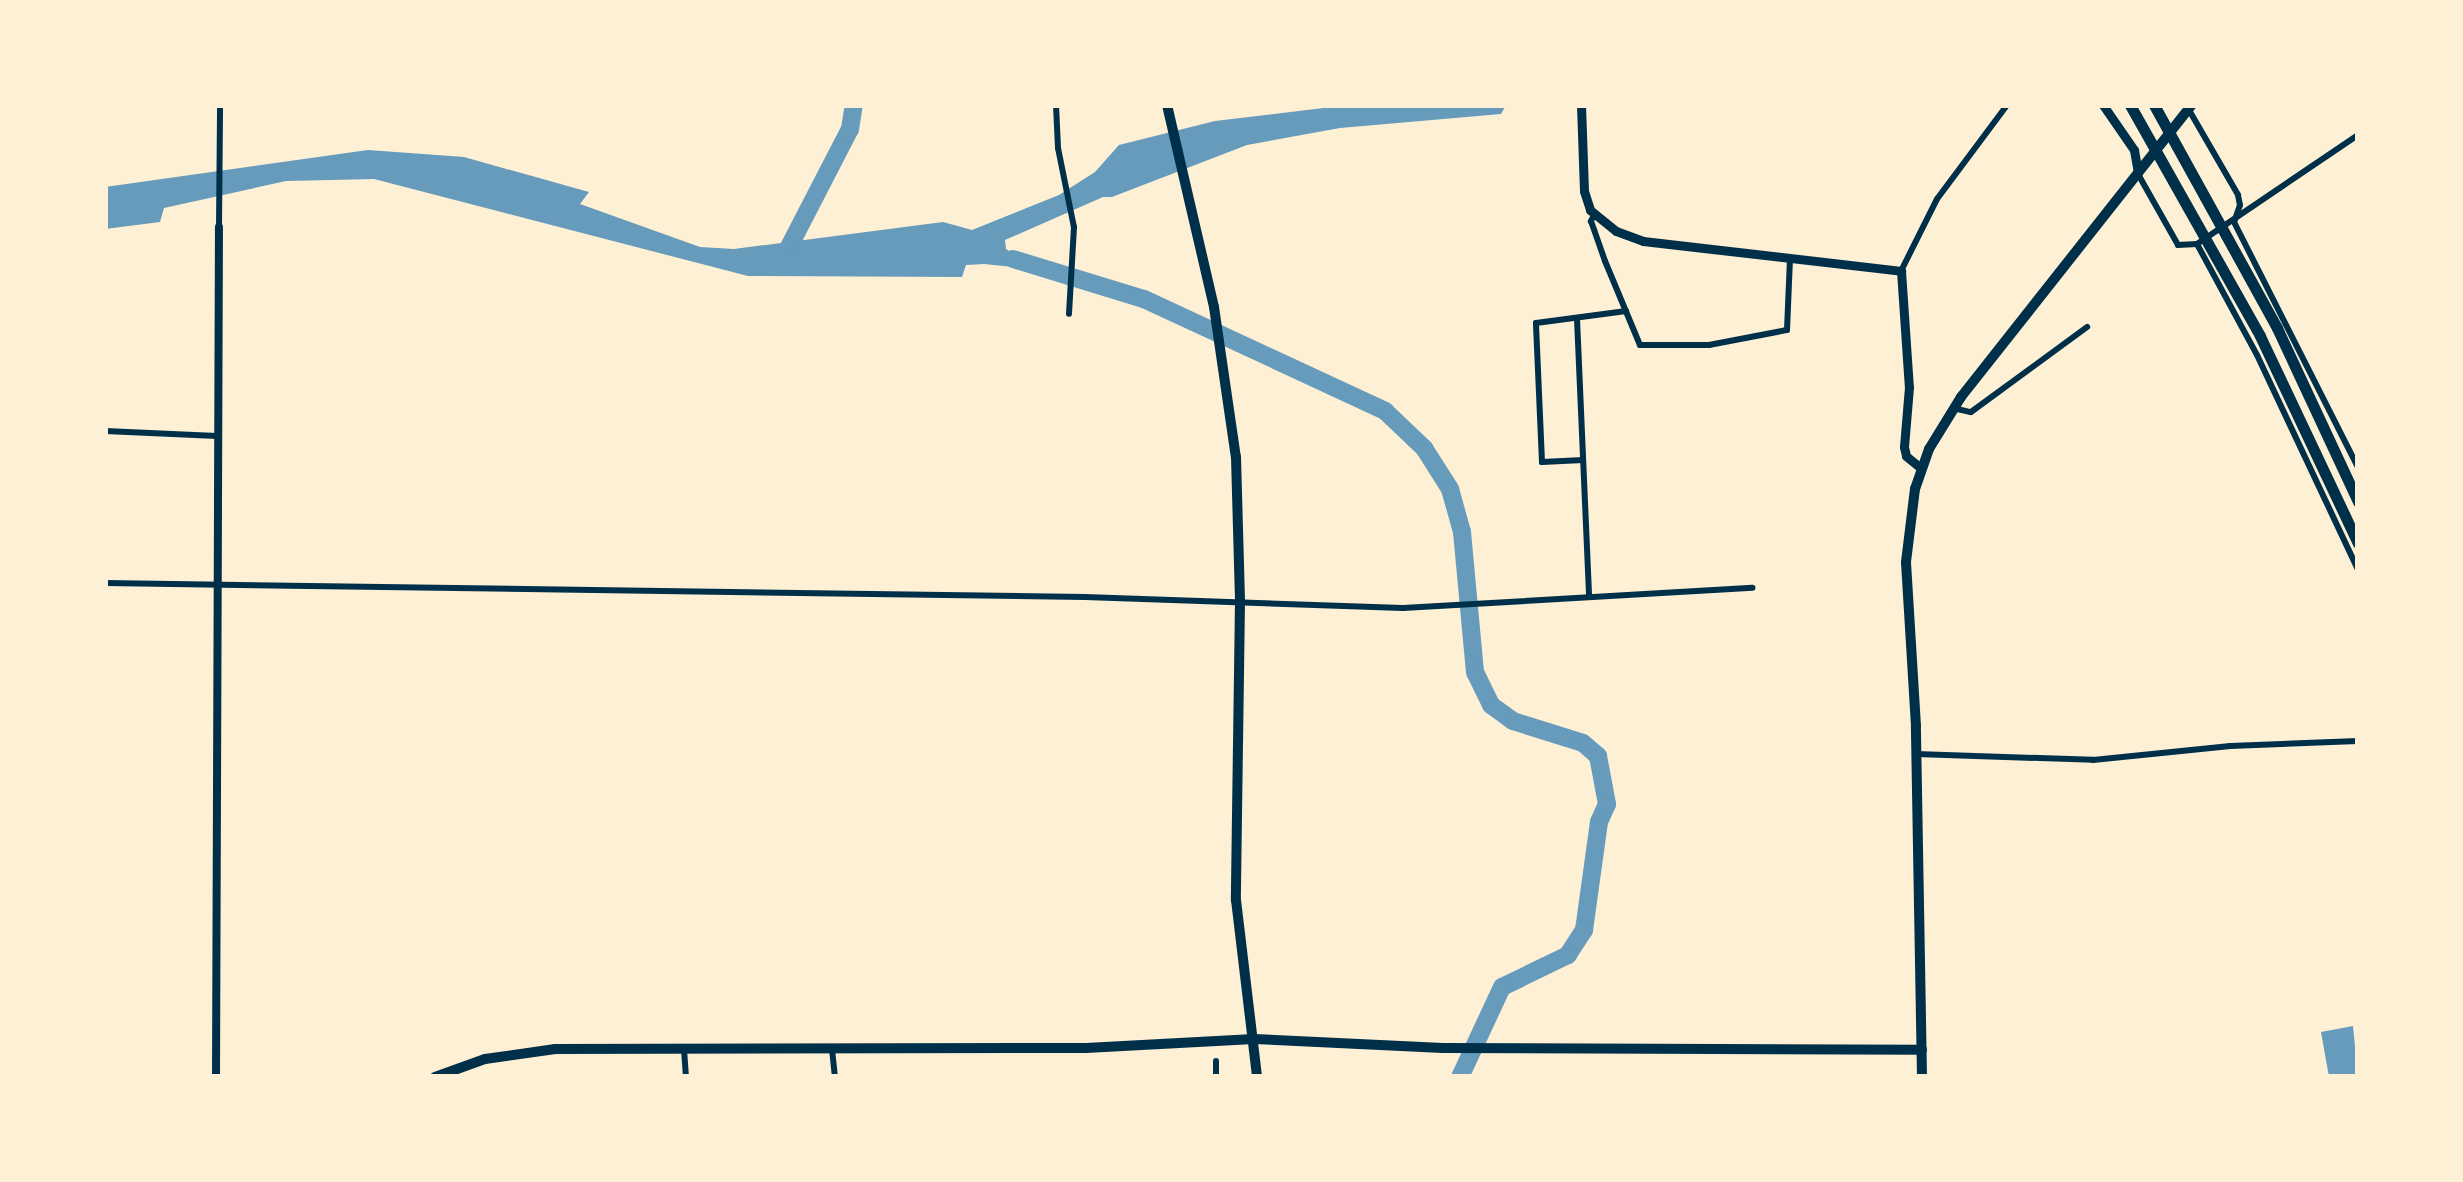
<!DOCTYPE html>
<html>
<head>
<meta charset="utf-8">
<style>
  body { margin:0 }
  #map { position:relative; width:2463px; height:1182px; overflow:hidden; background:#fdf0d5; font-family:Bitter,serif }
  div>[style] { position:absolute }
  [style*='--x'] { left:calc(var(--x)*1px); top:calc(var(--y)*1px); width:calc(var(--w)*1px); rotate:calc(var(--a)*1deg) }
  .water>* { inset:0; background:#669bbc }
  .river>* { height:18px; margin:-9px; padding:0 9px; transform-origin:9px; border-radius:9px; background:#669bbc }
  .minor>* { height:6px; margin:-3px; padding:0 3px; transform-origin:3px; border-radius:3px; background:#003049 }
  .tertiary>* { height:8px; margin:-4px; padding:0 4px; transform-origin:4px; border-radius:4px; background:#003049 }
  .primary>* { height:9px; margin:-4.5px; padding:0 4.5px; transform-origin:4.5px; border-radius:4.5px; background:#003049 }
  .trunk>* { height:10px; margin:-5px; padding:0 5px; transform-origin:5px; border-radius:5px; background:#003049 }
  .motorway>* { height:11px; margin:-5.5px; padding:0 5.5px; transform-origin:5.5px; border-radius:5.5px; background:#003049 }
  span { translate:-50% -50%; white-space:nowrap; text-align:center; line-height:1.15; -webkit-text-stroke:9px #fdf0d5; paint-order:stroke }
  .frame { position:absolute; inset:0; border:108px solid #fdf0d5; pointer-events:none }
</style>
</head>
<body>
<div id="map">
  <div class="water">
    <i style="clip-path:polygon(1348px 105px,1506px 105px,1501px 114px,1340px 128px,1247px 145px,1112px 197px,1103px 197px,1005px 240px,1006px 249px,1042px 270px,984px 264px,966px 265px,962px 277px,748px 276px,374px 179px,286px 181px,164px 208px,160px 222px,105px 229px,105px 187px,368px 150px,464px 157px,589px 192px,580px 204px,700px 247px,734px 249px,943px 222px,972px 230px,1059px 195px,1095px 172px,1119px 145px,1215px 121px)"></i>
    <i style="clip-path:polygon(2353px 1026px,2358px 1077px,2329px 1077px,2321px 1032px)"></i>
  </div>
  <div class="river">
    <i style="--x:789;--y:247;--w:133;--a:-62.7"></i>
    <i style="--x:850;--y:129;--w:24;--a:-81"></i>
    <i style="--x:1013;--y:259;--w:137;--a:17"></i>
    <i style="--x:1144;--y:299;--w:266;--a:24.9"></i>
    <i style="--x:1385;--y:411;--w:54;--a:43.5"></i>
    <i style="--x:1424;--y:448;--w:49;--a:57.6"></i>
    <i style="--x:1450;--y:489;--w:45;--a:74.4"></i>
    <i style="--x:1462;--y:532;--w:141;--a:84.7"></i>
    <i style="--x:1475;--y:672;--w:37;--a:64"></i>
    <i style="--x:1491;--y:705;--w:27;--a:36"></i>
    <i style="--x:1513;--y:721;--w:73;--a:17.4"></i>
    <i style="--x:1583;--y:743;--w:20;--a:41"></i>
    <i style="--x:1598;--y:756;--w:49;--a:79.4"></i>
    <i style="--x:1607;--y:804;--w:20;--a:114"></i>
    <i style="--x:1599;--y:822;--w:109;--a:97.9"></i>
    <i style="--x:1584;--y:930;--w:30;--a:123"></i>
    <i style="--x:1568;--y:955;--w:73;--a:154.1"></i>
    <i style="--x:1502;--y:987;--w:99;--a:115"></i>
  </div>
  <div class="minor">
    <i style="--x:1056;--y:105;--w:43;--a:87.3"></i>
    <i style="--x:1058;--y:148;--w:81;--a:78.6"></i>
    <i style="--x:1074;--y:227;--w:87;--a:93.3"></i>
    <i style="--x:2189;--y:110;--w:98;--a:60"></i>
    <i style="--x:2238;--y:195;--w:10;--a:79"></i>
    <i style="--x:2240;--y:205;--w:18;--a:109"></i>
    <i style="--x:2234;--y:222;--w:275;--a:63.2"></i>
    <i style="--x:2138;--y:174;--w:81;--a:60.6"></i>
    <i style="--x:2178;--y:245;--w:19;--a:-3"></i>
    <i style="--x:2197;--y:244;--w:194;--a:-34.1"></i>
    <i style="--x:1594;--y:215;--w:7;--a:117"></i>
    <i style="--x:1591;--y:221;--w:42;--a:70.7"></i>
    <i style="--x:1605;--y:261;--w:91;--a:67.4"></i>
    <i style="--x:1640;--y:345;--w:69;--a:0"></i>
    <i style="--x:1709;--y:345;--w:79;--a:-10.9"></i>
    <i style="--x:1787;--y:330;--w:72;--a:-87.6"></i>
    <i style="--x:219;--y:227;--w:122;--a:-89.5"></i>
    <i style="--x:2197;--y:244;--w:126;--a:61.6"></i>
    <i style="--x:2257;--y:355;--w:238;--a:64.8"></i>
    <i style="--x:1901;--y:271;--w:80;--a:-63.4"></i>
    <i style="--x:1937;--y:199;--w:117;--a:-53.3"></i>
    <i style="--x:1577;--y:319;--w:278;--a:87.5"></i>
    <i style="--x:1953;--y:408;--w:18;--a:13"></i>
    <i style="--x:1971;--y:412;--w:144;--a:-36.2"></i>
    <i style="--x:105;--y:431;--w:112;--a:2.6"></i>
    <i style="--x:1583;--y:460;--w:41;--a:177.2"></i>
    <i style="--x:1542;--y:462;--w:139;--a:-92.5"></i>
    <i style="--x:1536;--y:323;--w:91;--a:-7.6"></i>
    <i style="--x:105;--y:583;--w:980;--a:0.82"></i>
    <i style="--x:1085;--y:597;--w:318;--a:2"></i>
    <i style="--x:1403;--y:608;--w:350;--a:-3.3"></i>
    <i style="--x:1916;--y:754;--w:177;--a:1.9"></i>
    <i style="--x:2093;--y:760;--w:138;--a:-5.8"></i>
    <i style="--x:2230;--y:746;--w:128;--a:-2.2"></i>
    <i style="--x:684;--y:1049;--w:28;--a:86"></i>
    <i style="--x:832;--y:1049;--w:28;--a:84"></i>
    <i style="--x:1216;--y:1061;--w:16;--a:90"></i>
  </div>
  <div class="tertiary">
    <i style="--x:216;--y:1077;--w:850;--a:-89.8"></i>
  </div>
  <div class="primary">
    <i style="--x:1581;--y:105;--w:86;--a:88"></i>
    <i style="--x:1584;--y:191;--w:20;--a:72"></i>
    <i style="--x:1590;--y:210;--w:33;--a:39"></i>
    <i style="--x:1616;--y:231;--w:29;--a:20"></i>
    <i style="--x:1643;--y:241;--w:260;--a:6.6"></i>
    <i style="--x:1901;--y:271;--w:116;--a:86.1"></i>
    <i style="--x:1909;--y:387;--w:60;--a:94.8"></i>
    <i style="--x:1904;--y:447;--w:9;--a:77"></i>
    <i style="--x:1906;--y:456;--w:19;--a:39"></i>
    <i style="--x:2103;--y:105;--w:55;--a:55.4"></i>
    <i style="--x:2134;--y:150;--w:23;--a:80"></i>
  </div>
  <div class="trunk">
    <i style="--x:1167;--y:105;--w:207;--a:76.9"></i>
    <i style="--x:1214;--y:307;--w:152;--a:81.7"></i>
    <i style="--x:1236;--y:457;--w:144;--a:88.4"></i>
    <i style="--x:1240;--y:601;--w:299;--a:90.8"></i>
    <i style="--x:1236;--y:900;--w:178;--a:83.2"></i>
    <i style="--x:435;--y:1077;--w:53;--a:-19.8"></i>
    <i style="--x:485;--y:1059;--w:71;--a:-8.1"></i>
    <i style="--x:555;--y:1049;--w:531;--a:-0.11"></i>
    <i style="--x:1086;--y:1048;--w:168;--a:-3.1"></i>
    <i style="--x:1254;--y:1039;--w:189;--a:2.7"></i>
    <i style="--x:1443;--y:1048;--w:479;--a:0.2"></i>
    <i style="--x:1922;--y:1077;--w:351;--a:-91"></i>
    <i style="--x:1916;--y:726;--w:164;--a:-93.5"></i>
    <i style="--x:1906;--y:562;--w:74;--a:-83"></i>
    <i style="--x:1915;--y:489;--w:42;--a:-70.7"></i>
    <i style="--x:1929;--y:449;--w:61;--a:-58.4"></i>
    <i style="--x:1961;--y:397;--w:372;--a:-51.7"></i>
  </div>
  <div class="motorway">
    <i style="--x:2130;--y:105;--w:265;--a:60.6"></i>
    <i style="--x:2260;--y:336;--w:229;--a:64.7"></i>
    <i style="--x:2154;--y:105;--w:255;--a:61.1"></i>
    <i style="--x:2277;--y:328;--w:192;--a:65"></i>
  </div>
  <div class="frame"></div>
</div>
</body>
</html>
